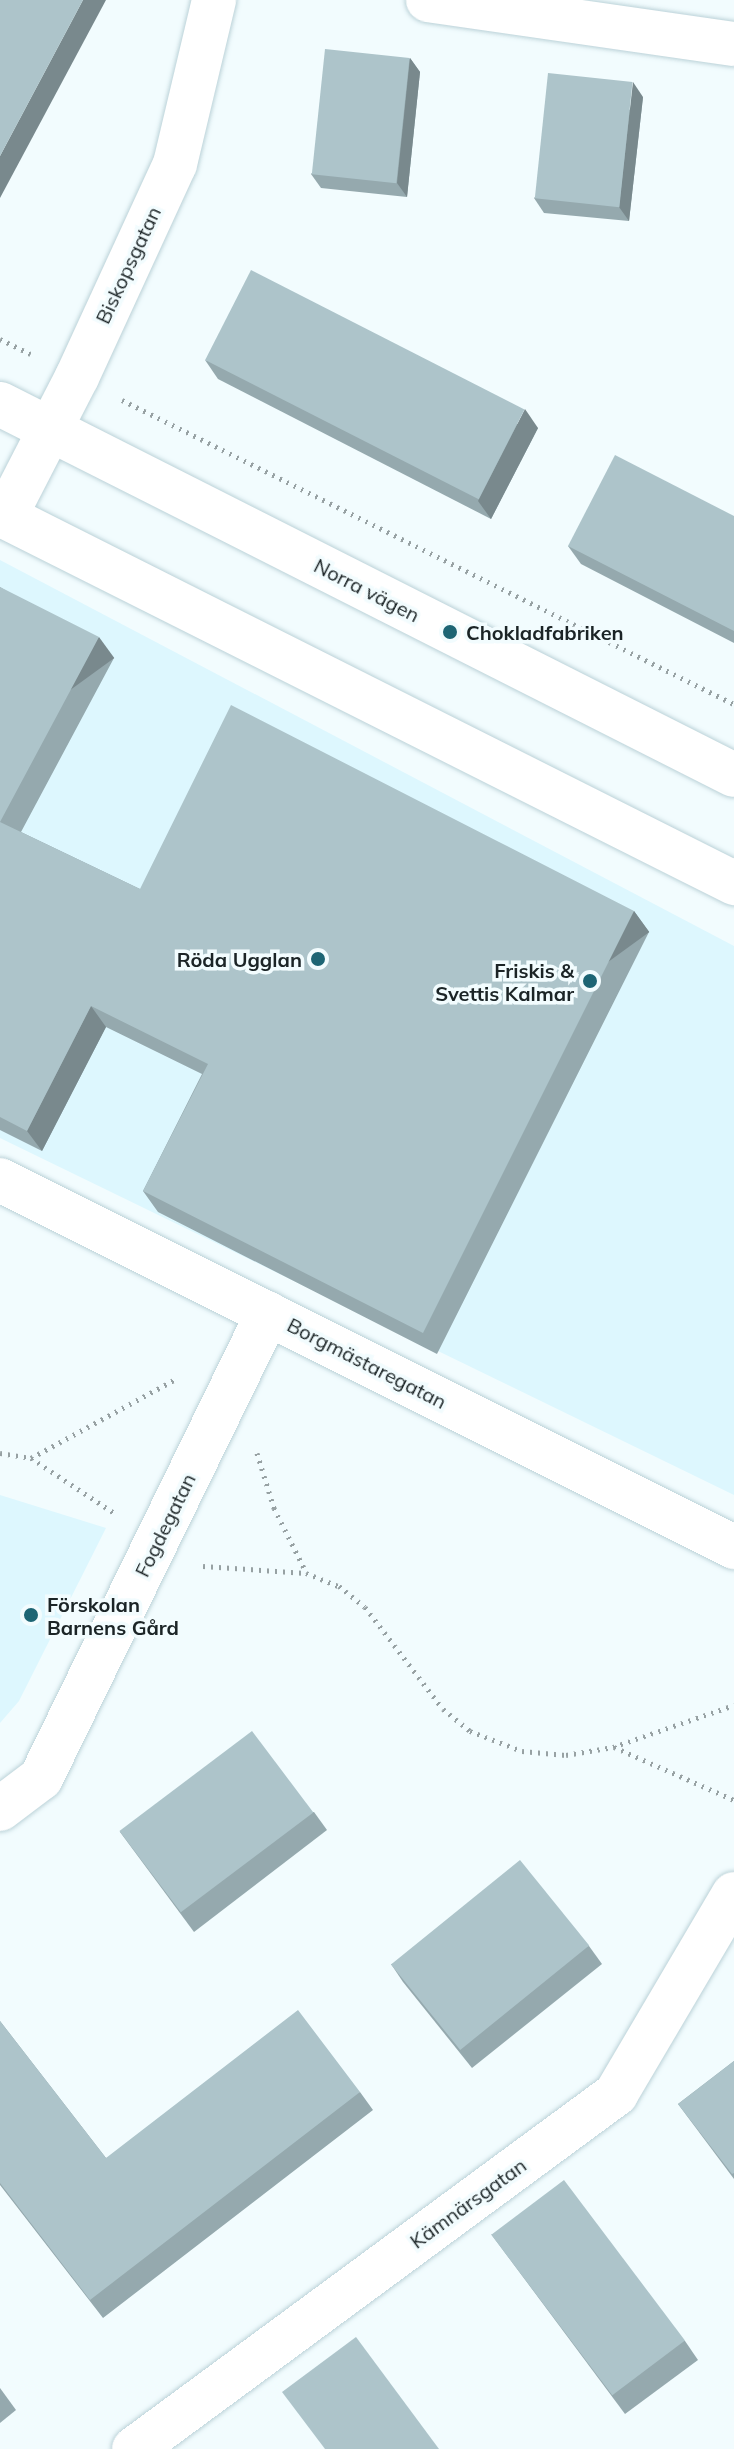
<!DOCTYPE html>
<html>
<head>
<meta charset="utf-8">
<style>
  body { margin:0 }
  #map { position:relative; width:734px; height:2449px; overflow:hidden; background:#f2fcfe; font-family:Mulish,sans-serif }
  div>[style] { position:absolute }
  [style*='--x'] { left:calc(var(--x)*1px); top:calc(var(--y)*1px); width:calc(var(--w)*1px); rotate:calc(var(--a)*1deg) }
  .built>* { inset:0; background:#ddf7fe }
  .path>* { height:5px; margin-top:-2.5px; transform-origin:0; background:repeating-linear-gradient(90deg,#97a1a3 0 2px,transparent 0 8px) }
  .roads { filter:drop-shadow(0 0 2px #bbd2d8) drop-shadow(0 0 2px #bbd2d8) }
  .minor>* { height:44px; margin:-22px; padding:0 22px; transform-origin:22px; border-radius:22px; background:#fff }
  .secondary>* { height:44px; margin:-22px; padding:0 22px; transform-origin:22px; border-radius:22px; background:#fff }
  .wall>* { inset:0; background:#95a9ae }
  .shaded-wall>* { inset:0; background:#79898d; transform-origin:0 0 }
  .building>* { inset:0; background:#adc4ca; transform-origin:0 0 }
  .dots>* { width:22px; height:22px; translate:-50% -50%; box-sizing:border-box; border:4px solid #f2fcfe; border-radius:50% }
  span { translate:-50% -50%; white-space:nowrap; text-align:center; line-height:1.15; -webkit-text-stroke:7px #f2fcfe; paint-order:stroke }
  .street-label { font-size:20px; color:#1b2426 }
  .poi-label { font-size:20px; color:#1b2426; font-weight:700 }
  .left { translate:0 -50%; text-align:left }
  .right { translate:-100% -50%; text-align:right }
</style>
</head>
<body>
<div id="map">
  <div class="built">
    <i style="clip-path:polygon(0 560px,734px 946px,734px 1495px,0 1138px)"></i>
    <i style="clip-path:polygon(0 1495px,106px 1528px,19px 1701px,0 1723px)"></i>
  </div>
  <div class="path">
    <i style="--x:0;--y:339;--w:34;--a:26"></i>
    <i style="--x:122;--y:400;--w:683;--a:26.42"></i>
    <i style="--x:0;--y:1453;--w:31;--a:9"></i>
    <i style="--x:31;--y:1458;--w:100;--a:33.5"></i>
    <i style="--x:257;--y:1453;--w:58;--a:72.8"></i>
    <i style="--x:274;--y:1508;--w:72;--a:63.4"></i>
    <i style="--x:31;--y:1458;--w:167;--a:-28.6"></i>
    <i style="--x:203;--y:1566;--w:103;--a:3.9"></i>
    <i style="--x:306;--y:1573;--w:35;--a:22"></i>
    <i style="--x:339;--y:1586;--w:33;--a:39"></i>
    <i style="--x:365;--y:1607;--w:128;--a:52.6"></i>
    <i style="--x:443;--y:1709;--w:35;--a:39"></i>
    <i style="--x:470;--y:1731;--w:56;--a:21"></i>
    <i style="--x:522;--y:1751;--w:44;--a:5.2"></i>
    <i style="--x:566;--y:1755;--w:48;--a:-9.7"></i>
    <i style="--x:613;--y:1747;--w:128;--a:-19.1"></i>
    <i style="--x:614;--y:1747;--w:131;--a:23.8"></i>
  </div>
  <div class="roads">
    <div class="minor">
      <i style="--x:428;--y:0;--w:309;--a:8.2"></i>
      <i style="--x:5;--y:517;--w:157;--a:-62.8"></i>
      <i style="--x:77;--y:377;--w:234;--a:-65.3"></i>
      <i style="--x:175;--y:164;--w:169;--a:-76.6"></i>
      <i style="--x:0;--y:1180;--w:821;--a:26.57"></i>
      <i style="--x:0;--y:1809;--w:51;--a:-37.1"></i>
      <i style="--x:41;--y:1778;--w:517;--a:-63.98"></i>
      <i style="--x:134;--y:2449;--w:599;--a:-36.37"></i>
      <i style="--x:616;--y:2094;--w:232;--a:-59.5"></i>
    </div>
    <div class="secondary">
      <i style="--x:0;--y:404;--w:822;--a:26.81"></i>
      <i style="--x:0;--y:514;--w:822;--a:26.69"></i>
    </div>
  </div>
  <div class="wall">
    <i style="clip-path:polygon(410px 58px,420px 72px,407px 197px,321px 188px,311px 174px)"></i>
    <i style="clip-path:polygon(643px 97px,629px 221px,544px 213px,534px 198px)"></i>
    <i style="clip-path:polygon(205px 360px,538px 428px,491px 519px,218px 379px)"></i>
    <i style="clip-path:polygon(734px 516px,734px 643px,581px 564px,568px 546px)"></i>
    <i style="clip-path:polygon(0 587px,114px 658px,21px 832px,140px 889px,634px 911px,649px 932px,437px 1354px,158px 1212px,143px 1191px,202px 1074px,106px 1027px,42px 1151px,0 1130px)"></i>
    <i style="clip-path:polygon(314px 1812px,327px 1830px,194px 1932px,120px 1832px)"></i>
    <i style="clip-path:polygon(589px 1946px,602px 1964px,472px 2068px,403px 1982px,391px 1964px)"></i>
    <i style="clip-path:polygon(0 2021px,106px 2158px,360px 2092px,373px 2110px,103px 2318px,0 2185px)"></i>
    <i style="clip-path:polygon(734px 2061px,734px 2179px,678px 2104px)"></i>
    <i style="clip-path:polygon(491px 2234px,685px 2341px,698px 2360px,625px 2414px)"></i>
    <i style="clip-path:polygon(0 2388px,16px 2410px,0 2423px)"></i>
  </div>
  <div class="shaded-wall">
    <i style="clip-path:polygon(83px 0,106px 0,0 198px,0 156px)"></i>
    <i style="clip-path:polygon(410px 58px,420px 72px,407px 197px,397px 183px)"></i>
    <i style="clip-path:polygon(633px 82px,643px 97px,629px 221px,619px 207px)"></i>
    <i style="clip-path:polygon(525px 409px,538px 428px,491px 519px,478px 501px)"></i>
    <i style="left:99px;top:637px;width:26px;height:210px;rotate:54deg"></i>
    <i style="left:634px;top:911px;width:26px;height:472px;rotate:54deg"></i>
    <i style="clip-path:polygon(91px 1006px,106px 1027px,42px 1151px,27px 1131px)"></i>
  </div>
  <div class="building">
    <i style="clip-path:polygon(0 0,83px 0,0 156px)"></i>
    <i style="left:325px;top:49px;width:85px;height:126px;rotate:6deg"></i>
    <i style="left:548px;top:73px;width:85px;height:126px;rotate:6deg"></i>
    <i style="left:251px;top:270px;width:307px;height:101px;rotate:27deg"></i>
    <i style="clip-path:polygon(615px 455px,734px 516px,734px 631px,568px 546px)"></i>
    <i style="clip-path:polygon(0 587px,99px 637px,0 822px,140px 889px,231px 705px,634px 911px,423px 1333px,143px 1191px,208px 1064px,91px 1006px,27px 1131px,0 1117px)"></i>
    <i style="left:252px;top:1731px;width:102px;height:166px;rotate:53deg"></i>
    <i style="left:520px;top:1860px;width:110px;height:166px;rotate:51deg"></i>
    <i style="clip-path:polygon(298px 2010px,360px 2092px,90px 2300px,0 2183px,0 2021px,106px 2158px)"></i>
    <i style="clip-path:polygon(734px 2061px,734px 2173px,732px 2174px,678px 2104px)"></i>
    <i style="left:564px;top:2180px;width:201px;height:91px;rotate:53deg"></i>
    <i style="clip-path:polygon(356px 2337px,439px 2449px,325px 2449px,282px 2392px)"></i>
  </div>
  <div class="dots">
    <i style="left:450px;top:632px;background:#1d6574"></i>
    <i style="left:318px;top:959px;background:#1d6574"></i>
    <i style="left:590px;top:981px;background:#1d6574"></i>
    <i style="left:31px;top:1615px;background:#1d6574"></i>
  </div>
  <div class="street-label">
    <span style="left:128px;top:265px;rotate:-65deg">Biskopsgatan</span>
    <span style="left:367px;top:590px;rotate:27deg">Norra vägen</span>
    <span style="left:367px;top:1363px;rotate:27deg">Borgmästaregatan</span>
    <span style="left:165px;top:1525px;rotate:-64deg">Fogdegatan</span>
    <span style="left:468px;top:2203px;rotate:-36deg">Kämnärsgatan</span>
  </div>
  <div class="poi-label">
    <span class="left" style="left:466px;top:632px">Chokladfabriken</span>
    <span class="right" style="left:302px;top:959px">Röda Ugglan</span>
    <span class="right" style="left:574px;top:982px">Friskis &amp;<br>Svettis Kalmar</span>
    <span class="left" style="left:47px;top:1616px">Förskolan<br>Barnens Gård</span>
  </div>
</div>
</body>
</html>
